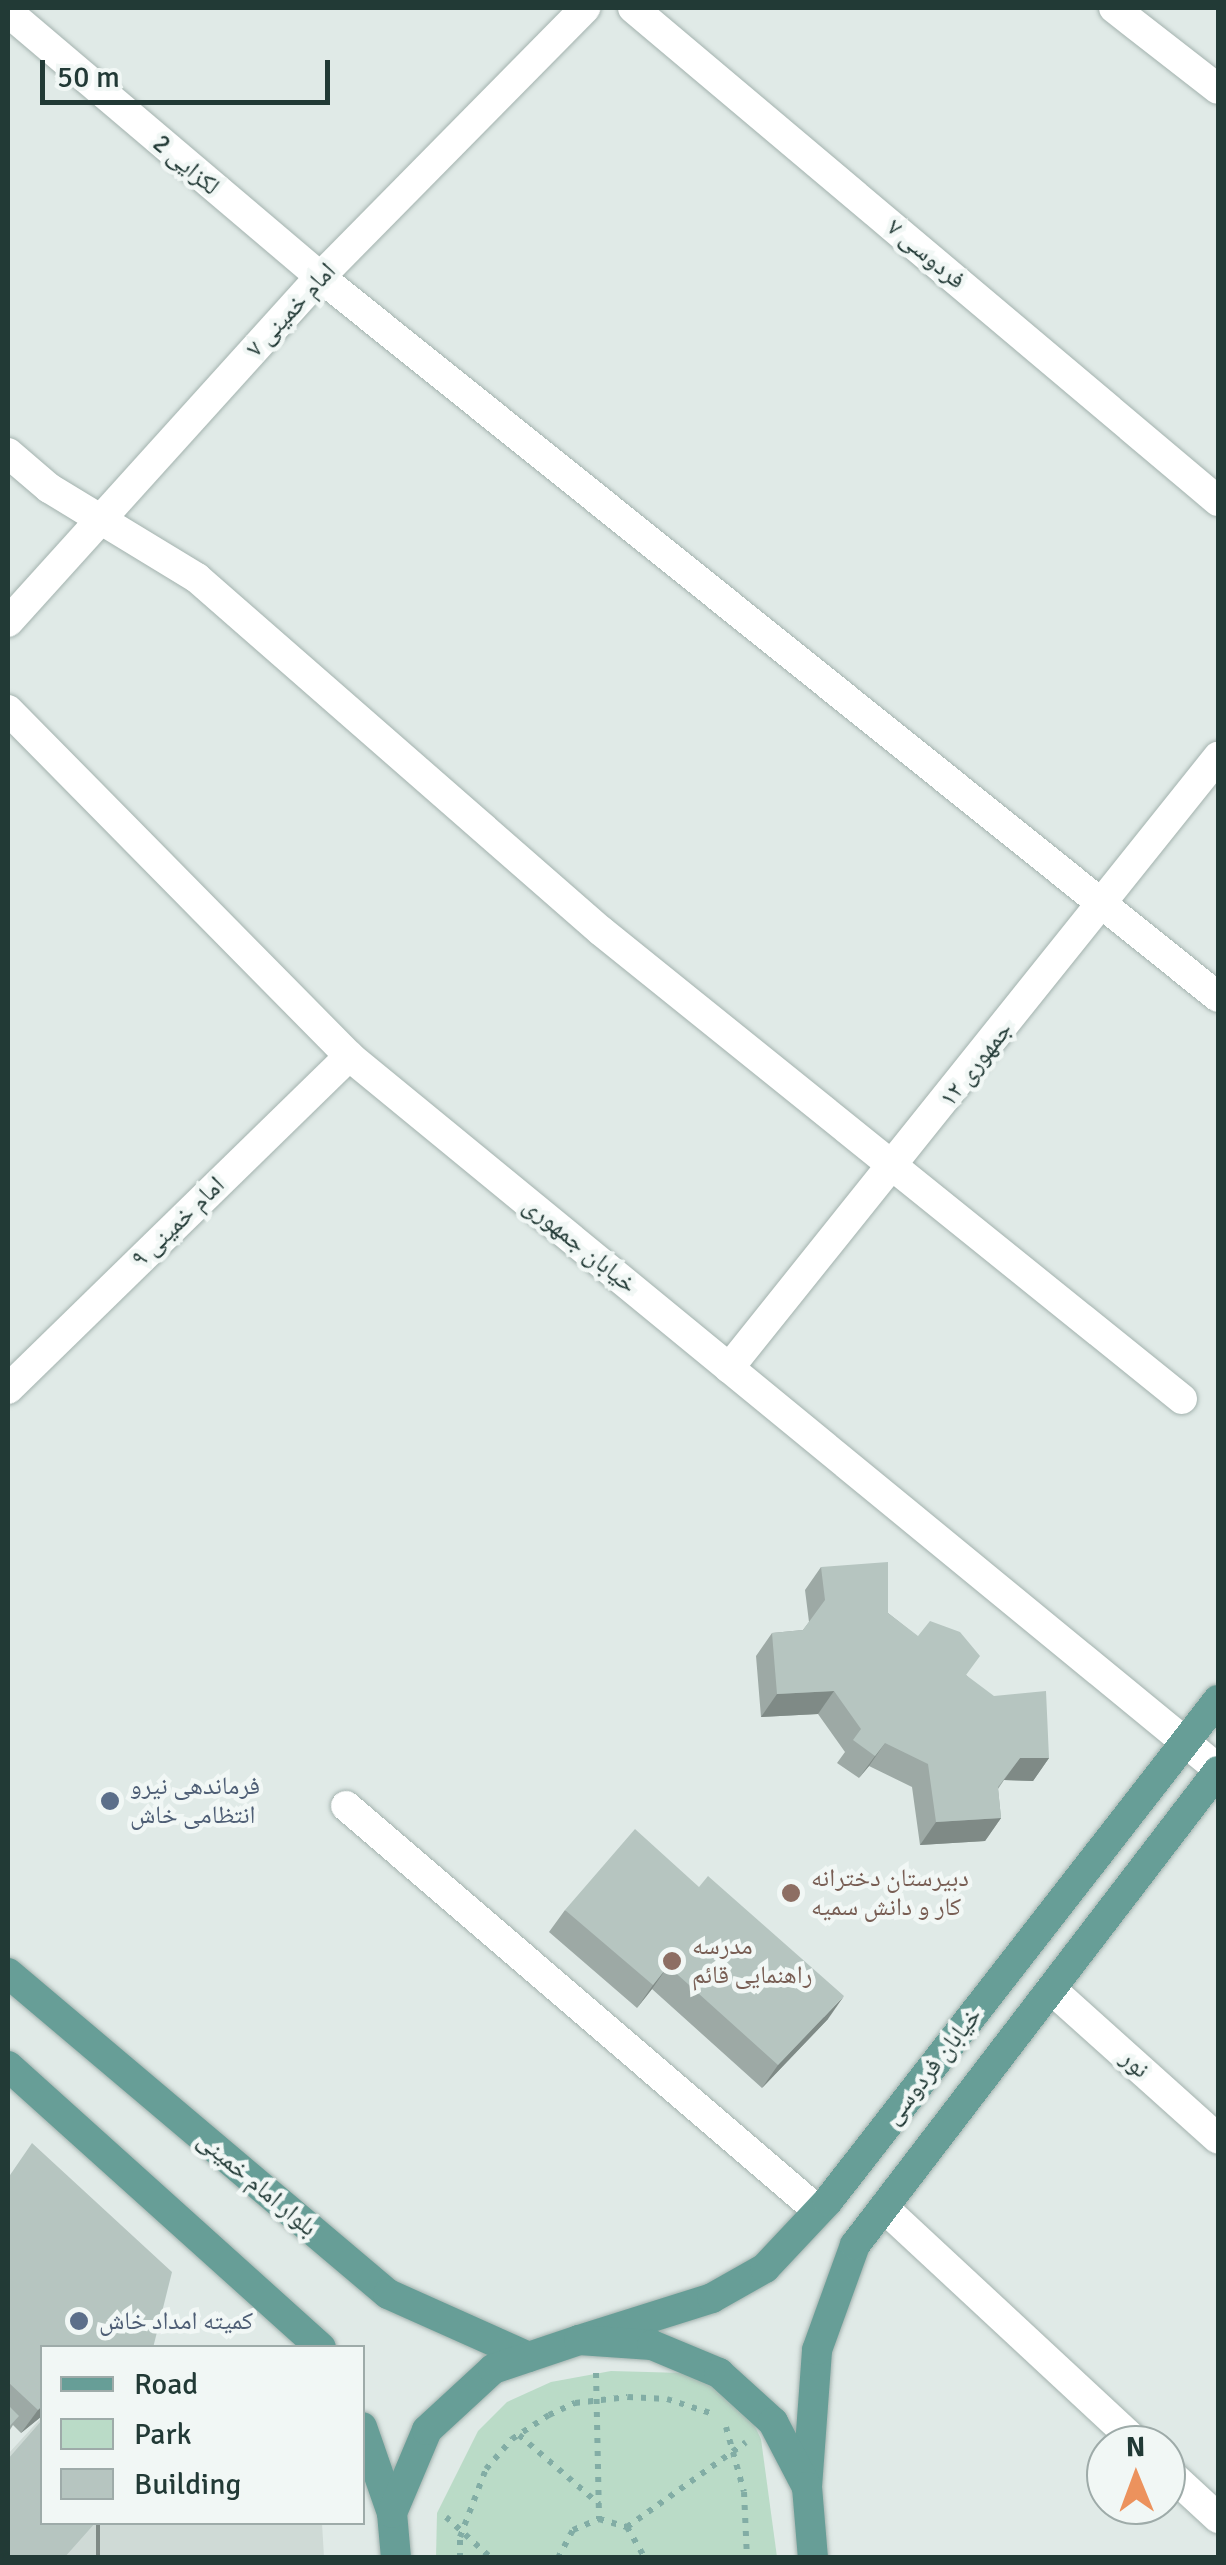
<!DOCTYPE html>
<html>
<head>
<meta charset="utf-8">
<style>
  body { margin:0 }
  #map { position:relative; width:1226px; height:2565px; overflow:hidden; background:#e0eae7; font-family:Signika,"Noto Naskh Arabic",sans-serif }
  div>[style] { position:absolute }
  [style*='--x'] { left:calc(var(--x)*1px); top:calc(var(--y)*1px); width:calc(var(--w)*1px); rotate:calc(var(--a)*1deg) }
  .built>* { inset:0; background:#cfdad6 }
  .green>* { inset:0; background:#badbc7 }
  .path>* { height:6px; margin-top:-3px; transform-origin:0; background:repeating-linear-gradient(90deg,#82ada5 0 5px,transparent 0 13px) }
  .roads { filter:drop-shadow(0 0 2px #a3b2ae) drop-shadow(0 0 2px #a3b2ae) }
  .minor>* { height:30px; margin:-15px; padding:0 15px; transform-origin:15px; border-radius:15px; background:#fff }
  .major>* { height:30px; margin:-15px; padding:0 15px; transform-origin:15px; border-radius:15px; background:#679e97 }
  .wall>* { inset:0; background:#9da9a5 }
  .shaded-wall>* { inset:0; background:#7f8a86; transform-origin:0 0 }
  .building>* { inset:0; background:#b6c5c0 }
  .dots>* { width:28px; height:28px; translate:-50% -50%; box-sizing:border-box; border:5px solid #f1f7f5; border-radius:50% }
  span { translate:-50% -50%; white-space:nowrap; text-align:center; line-height:1.15; -webkit-text-stroke:9px #f1f7f5; paint-order:stroke }
  .street-label { font-size:25px; color:#223a36 }
  .service-label { font-size:25px; color:#4e5e75 }
  .left { translate:0 -50%; text-align:left }
  .education-label { font-size:25px; color:#785e54 }
  .frame { position:absolute; inset:0; border:10px solid #223a36; pointer-events:none }
  .legend { position:absolute; left:40px; top:2345px; width:325px; height:180px; box-sizing:border-box; background:#f1f7f5; border:2px solid #9eaba9; margin:0; padding:12px 18px; list-style:none; font-size:30px; color:#223a36 }
  .legend li { display:flex; align-items:center; gap:20px; height:50px }
  .legend b { width:50px; border:2px solid #9eaba9 }
  .north { position:absolute; left:1086px; top:2425px; width:100px; height:100px; box-sizing:border-box; background:#f1f7f5; border:2px solid #9eaba9; border-radius:50%; rotate:359deg; font-size:28px; font-weight:700; line-height:40px; text-align:center; color:#223a36 }
  .north::after { content:''; display:block; margin:auto; width:35px; height:45px; background:#ec925d; clip-path:polygon(50% 0,100% 100%,50% 72%,0 100%) }
  .scale { position:absolute; left:40px; top:60px; width:290px; height:45px; box-sizing:border-box; border:5px solid #223a36; border-top:0; padding-left:12px; font-size:30px; line-height:35px; white-space:nowrap; color:#223a36; -webkit-text-stroke:8px #f1f7f5; paint-order:stroke }
</style>
</head>
<body>
<div id="map">
  <div class="built">
    <i style="clip-path:polygon(42px 2417px,42px 2522px,322px 2523px,324px 2557px,8px 2557px,8px 2454px)"></i>
  </div>
  <div class="green">
    <i style="clip-path:polygon(611px 2371px,684px 2373px,743px 2402px,761px 2439px,777px 2557px,436px 2558px,437px 2513px,478px 2431px,507px 2402px,551px 2382px)"></i>
  </div>
  <div class="path">
    <i style="--x:596;--y:2373;--w:146;--a:88.8"></i>
    <i style="--x:726;--y:2427;--w:67;--a:74.5"></i>
    <i style="--x:744;--y:2492;--w:66;--a:87.4"></i>
    <i style="--x:519;--y:2435;--w:106;--a:40.8"></i>
    <i style="--x:446;--y:2517;--w:61;--a:42.3"></i>
    <i style="--x:627;--y:2527;--w:146;--a:-35.5"></i>
    <i style="--x:460;--y:2558;--w:21;--a:-90"></i>
    <i style="--x:460;--y:2537;--w:73;--a:-69.1"></i>
    <i style="--x:486;--y:2469;--w:40;--a:-49"></i>
    <i style="--x:512;--y:2439;--w:44;--a:-33"></i>
    <i style="--x:549;--y:2415;--w:29;--a:-25"></i>
    <i style="--x:575;--y:2403;--w:53;--a:-6.5"></i>
    <i style="--x:628;--y:2397;--w:39;--a:3"></i>
    <i style="--x:667;--y:2399;--w:45;--a:18"></i>
    <i style="--x:558;--y:2558;--w:32;--a:-62"></i>
    <i style="--x:573;--y:2530;--w:28;--a:-23"></i>
    <i style="--x:599;--y:2519;--w:29;--a:16"></i>
    <i style="--x:627;--y:2527;--w:36;--a:60"></i>
  </div>
  <div class="roads">
    <div class="minor">
      <i style="--x:633;--y:8;--w:765;--a:40.12"></i>
      <i style="--x:1114;--y:8;--w:132;--a:37.9"></i>
      <i style="--x:8;--y:12;--w:409;--a:40.3"></i>
      <i style="--x:320;--y:277;--w:1151;--a:38.72"></i>
      <i style="--x:8;--y:453;--w:54;--a:40.5"></i>
      <i style="--x:49;--y:488;--w:173;--a:31.3"></i>
      <i style="--x:197;--y:578;--w:536;--a:41.15"></i>
      <i style="--x:601;--y:931;--w:746;--a:38.85"></i>
      <i style="--x:8;--y:622;--w:465;--a:-47.9"></i>
      <i style="--x:320;--y:277;--w:378;--a:-45.4"></i>
      <i style="--x:8;--y:710;--w:486;--a:45.4"></i>
      <i style="--x:349;--y:1056;--w:1124;--a:39.37"></i>
      <i style="--x:729;--y:1368;--w:783;--a:-51.33"></i>
      <i style="--x:8;--y:1389;--w:477;--a:-44.3"></i>
      <i style="--x:346;--y:1806;--w:621;--a:40.62"></i>
      <i style="--x:1051;--y:1989;--w:224;--a:41.9"></i>
      <i style="--x:884;--y:2208;--w:348;--a:42.9"></i>
      <i style="--x:1166;--y:2470;--w:71;--a:42.7"></i>
    </div>
    <div class="major">
      <i style="--x:8;--y:1973;--w:497;--a:40.2"></i>
      <i style="--x:388;--y:2294;--w:154;--a:24.1"></i>
      <i style="--x:8;--y:2066;--w:421;--a:42"></i>
      <i style="--x:579;--y:2340;--w:139;--a:-17.5"></i>
      <i style="--x:712;--y:2298;--w:61;--a:-29.5"></i>
      <i style="--x:765;--y:2268;--w:92;--a:-46.8"></i>
      <i style="--x:828;--y:2201;--w:635;--a:-52.1"></i>
      <i style="--x:362;--y:2427;--w:91;--a:70.8"></i>
      <i style="--x:807;--y:2487;--w:137;--a:-85.8"></i>
      <i style="--x:817;--y:2350;--w:112;--a:-70.1"></i>
      <i style="--x:855;--y:2245;--w:597;--a:-52.55"></i>
      <i style="--x:396;--y:2558;--w:45;--a:-95.1"></i>
      <i style="--x:392;--y:2513;--w:90;--a:-67.1"></i>
      <i style="--x:427;--y:2430;--w:90;--a:-42.7"></i>
      <i style="--x:493;--y:2369;--w:91;--a:-18.6"></i>
      <i style="--x:579;--y:2340;--w:73;--a:3.9"></i>
      <i style="--x:652;--y:2345;--w:73;--a:22.7"></i>
      <i style="--x:719;--y:2373;--w:73;--a:42.2"></i>
      <i style="--x:773;--y:2422;--w:73;--a:62.4"></i>
      <i style="--x:807;--y:2487;--w:71;--a:85.2"></i>
    </div>
  </div>
  <div class="wall">
    <i style="clip-path:polygon(821px 1567px,888px 1613px,966px 1675px,1049px 1758px,1033px 1781px,1004px 1780px,998px 1789px,1001px 1818px,985px 1841px,920px 1845px,912px 1787px,869px 1766px,859px 1778px,837px 1763px,845px 1752px,818px 1714px,761px 1717px,756px 1656px,772px 1633px,803px 1630px,809px 1622px,805px 1590px)"></i>
    <i style="clip-path:polygon(565px 1910px,828px 2019px,762px 2088px,652px 1989px,637px 2008px,549px 1932px)"></i>
    <i style="clip-path:polygon(8px 2178px,42px 2348px,42px 2416px,21px 2433px,13px 2425px,8px 2433px)"></i>
  </div>
  <div class="shaded-wall">
    <i style="clip-path:polygon(834px 1691px,818px 1714px,761px 1717px,777px 1694px)"></i>
    <i style="clip-path:polygon(885px 1743px,869px 1766px,859px 1778px,875px 1756px)"></i>
    <i style="clip-path:polygon(1020px 1758px,1049px 1758px,1033px 1781px,1004px 1780px,982px 1810px)"></i>
    <i style="clip-path:polygon(1001px 1818px,985px 1841px,920px 1845px,936px 1822px)"></i>
    <i style="clip-path:polygon(668px 1966px,652px 1989px,637px 2008px,653px 1985px)"></i>
    <i style="clip-path:polygon(844px 1996px,828px 2019px,762px 2088px,778px 2065px)"></i>
    <i style="clip-path:polygon(42px 2406px,42px 2416px,21px 2433px,38px 2410px)"></i>
    <i style="left:96px;top:2522px;width:4px;height:48px"></i>
  </div>
  <div class="building">
    <i style="clip-path:polygon(888px 1562px,888px 1613px,918px 1636px,930px 1621px,960px 1632px,980px 1656px,966px 1675px,994px 1696px,1046px 1691px,1049px 1758px,1020px 1758px,998px 1787px,1001px 1818px,936px 1822px,928px 1764px,885px 1743px,875px 1756px,853px 1740px,861px 1729px,834px 1691px,777px 1694px,772px 1633px,803px 1630px,825px 1600px,821px 1567px)"></i>
    <i style="clip-path:polygon(635px 1829px,699px 1887px,708px 1876px,844px 1996px,778px 2065px,668px 1966px,653px 1985px,565px 1910px)"></i>
    <i style="clip-path:polygon(32px 2143px,172px 2272px,153px 2348px,42px 2348px,42px 2406px,38px 2410px,8px 2382px,8px 2178px)"></i>
    <i style="clip-path:polygon(8px 2405px,19px 2416px,8px 2428px)"></i>
    <i style="clip-path:polygon(42px 2420px,42px 2522px,96px 2522px,64px 2558px,8px 2558px,8px 2459px)"></i>
  </div>
  <div class="dots">
    <i style="left:110px;top:1801px;background:#5c6f8a"></i>
    <i style="left:791px;top:1893px;background:#8d6e63"></i>
    <i style="left:672px;top:1961px;background:#8d6e63"></i>
    <i style="left:79px;top:2321px;background:#5c6f8a"></i>
  </div>
  <div class="street-label">
    <span style="left:186px;top:165px;rotate:40deg">لکزایی 2</span>
    <span style="left:926px;top:254px;rotate:40deg">فردوسی ۷</span>
    <span style="left:291px;top:310px;rotate:-47deg">امام خمینی ۷</span>
    <span style="left:976px;top:1064px;rotate:-52deg">جمهوری ۱۲</span>
    <span style="left:178px;top:1222px;rotate:-44deg">امام خمینی ۹</span>
    <span style="left:580px;top:1245px;rotate:39deg">خیابان جمهوری</span>
    <span style="left:1135px;top:2064px;rotate:42deg">نور</span>
    <span style="left:933px;top:2066px;rotate:-52deg">خیابان فردوسی</span>
    <span style="left:257px;top:2184px;rotate:40deg">بلوار امام خمینی</span>
  </div>
  <div class="service-label">
    <span class="left" style="left:130px;top:1801px">فرماندهی نیرو<br>انتظامی خاش</span>
    <span class="left" style="left:99px;top:2321px">کمیته امداد خاش</span>
  </div>
  <div class="education-label">
    <span class="left" style="left:811px;top:1893px">دبیرستان دخترانه<br>کار و دانش سمیه</span>
    <span class="left" style="left:692px;top:1961px">مدرسه<br>راهنمایی قائم</span>
  </div>
  <div class="frame"></div>
  <ul class="legend">
  <li><b style="height:12px;background:#679e97"></b>Road</li>
  <li><b style="height:28px;background:#badbc7"></b>Park</li>
  <li><b style="height:28px;background:#b6c5c0"></b>Building</li>
  </ul>
  <div class="north">N</div>
  <div class="scale">50 m</div>
</div>
</body>
</html>
